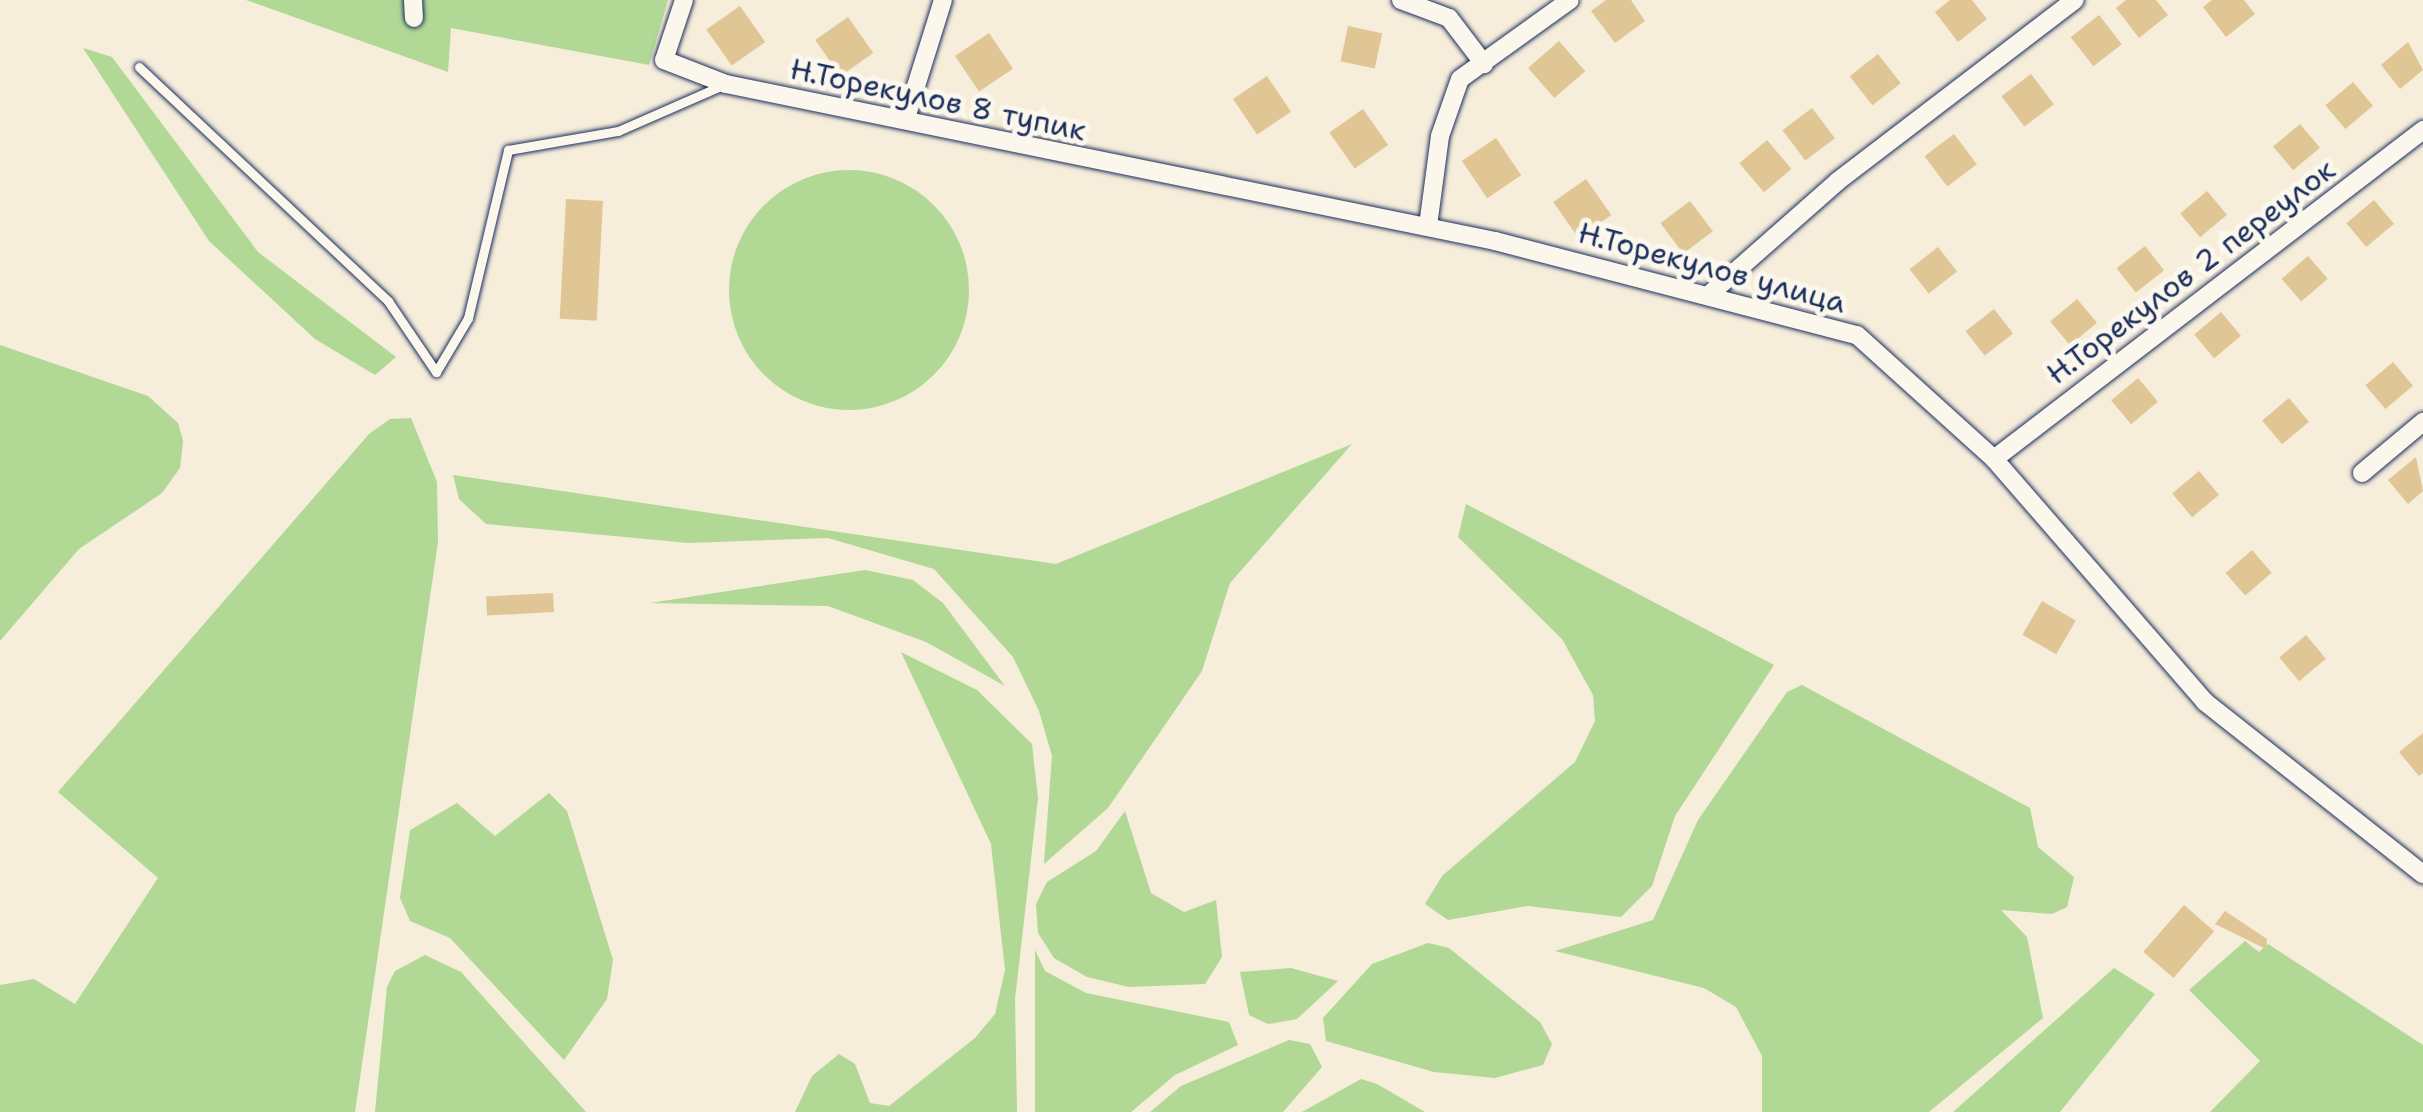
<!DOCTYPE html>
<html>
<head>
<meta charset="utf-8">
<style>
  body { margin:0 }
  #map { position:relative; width:2423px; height:1112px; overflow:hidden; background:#f6eddb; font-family:"Shantell Sans",sans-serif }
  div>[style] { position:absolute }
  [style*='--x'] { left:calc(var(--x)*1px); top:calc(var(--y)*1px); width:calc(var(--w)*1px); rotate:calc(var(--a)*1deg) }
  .green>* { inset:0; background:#b1d894 }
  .round { border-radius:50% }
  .building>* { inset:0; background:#e0c595; transform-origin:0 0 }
  .roads { filter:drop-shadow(0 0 2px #1b2f5e) drop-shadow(0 0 2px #1b2f5e) }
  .lane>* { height:9px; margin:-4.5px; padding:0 4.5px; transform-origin:4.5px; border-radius:4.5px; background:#fbf7ec }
  .street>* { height:18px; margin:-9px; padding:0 9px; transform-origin:9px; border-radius:9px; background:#fbf7ec }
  span { translate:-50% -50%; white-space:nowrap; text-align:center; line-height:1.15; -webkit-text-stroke:10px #fbf7ec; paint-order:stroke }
  .street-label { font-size:30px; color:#1b2f5e }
</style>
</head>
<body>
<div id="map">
  <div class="green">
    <i style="clip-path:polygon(246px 0,668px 0,649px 65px,451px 28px,448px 72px)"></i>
    <i style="clip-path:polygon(83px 48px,112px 57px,258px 252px,396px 357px,375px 375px,315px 339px,209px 241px)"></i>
    <i class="round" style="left:729px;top:170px;width:240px;height:240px"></i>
    <i style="clip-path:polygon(0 345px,148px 396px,178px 423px,183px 441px,180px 468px,162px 493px,79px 549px,0 641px)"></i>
    <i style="clip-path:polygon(411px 418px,437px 482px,438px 542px,355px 1112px,0 1112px,0 985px,34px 979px,75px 1004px,158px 878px,58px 792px,369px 434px,390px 419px)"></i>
    <i style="clip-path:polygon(1352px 444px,1230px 583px,1202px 671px,1108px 808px,1044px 864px,1052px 756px,1039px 711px,1013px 657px,934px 569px,828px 538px,688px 543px,486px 524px,459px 499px,453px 475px,1056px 564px)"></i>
    <i style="clip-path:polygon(1466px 504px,1774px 665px,1675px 816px,1652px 886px,1621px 917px,1528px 906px,1448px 920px,1425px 904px,1442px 876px,1575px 762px,1595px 721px,1593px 695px,1562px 639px,1458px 537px)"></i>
    <i style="clip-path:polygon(865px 570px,913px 580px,943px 603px,1005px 686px,926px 642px,828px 606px,650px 603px)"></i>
    <i style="clip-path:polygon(901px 652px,977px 690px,1032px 744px,1038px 798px,1015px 999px,1017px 1112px,795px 1112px,812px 1076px,839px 1054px,855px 1064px,870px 1103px,889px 1106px,975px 1038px,995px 1014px,1005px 970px,991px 844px)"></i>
    <i style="clip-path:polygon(1802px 685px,2030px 808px,2038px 847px,2074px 877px,2067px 907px,2052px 914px,2001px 910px,2027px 937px,2043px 1018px,1929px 1112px,1762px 1112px,1762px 1056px,1736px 1007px,1704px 988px,1555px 951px,1653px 920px,1698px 820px,1787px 692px)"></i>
    <i style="clip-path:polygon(549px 793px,567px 811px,613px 960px,607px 999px,564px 1060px,450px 938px,410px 921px,400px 898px,410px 830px,457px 803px,495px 836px)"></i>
    <i style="clip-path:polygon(1125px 811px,1151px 893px,1184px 912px,1216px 900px,1222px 957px,1205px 984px,1129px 987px,1087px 977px,1054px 958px,1038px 933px,1036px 904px,1047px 882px,1096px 851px)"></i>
    <i style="clip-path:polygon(2245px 941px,2259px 952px,2268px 944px,2423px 1045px,2423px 1112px,2210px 1112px,2260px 1061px,2189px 990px)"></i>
    <i style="clip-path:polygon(1428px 943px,1449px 948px,1540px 1022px,1552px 1044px,1543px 1065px,1495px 1078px,1434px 1072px,1326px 1041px,1323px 1018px,1372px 964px)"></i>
    <i style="clip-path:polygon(1035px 950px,1045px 971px,1086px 993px,1229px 1022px,1238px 1045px,1175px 1075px,1131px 1112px,1035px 1112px)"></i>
    <i style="clip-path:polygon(425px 955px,461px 972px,586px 1112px,375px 1112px,387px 987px,395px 971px)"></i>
    <i style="clip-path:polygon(1291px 968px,1338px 981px,1297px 1019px,1268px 1024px,1249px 1015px,1240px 972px)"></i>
    <i style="clip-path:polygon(2114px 968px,2155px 994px,2060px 1112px,1953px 1112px)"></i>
    <i style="clip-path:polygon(1289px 1040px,1310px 1044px,1322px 1067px,1283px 1112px,1150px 1112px,1181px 1086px)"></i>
    <i style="clip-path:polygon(1361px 1079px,1377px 1084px,1425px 1112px,1302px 1112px)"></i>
  </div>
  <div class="building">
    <i style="clip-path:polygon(1606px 0,1631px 0,1645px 21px,1615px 43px,1591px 11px)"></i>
    <i style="clip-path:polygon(1950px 0,1972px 0,1987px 19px,1958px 42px,1935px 12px)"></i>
    <i style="clip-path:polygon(2126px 0,2156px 0,2168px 15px,2139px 38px,2116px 8px)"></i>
    <i style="clip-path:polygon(2212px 0,2244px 0,2255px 14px,2226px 37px,2203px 7px)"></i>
    <i style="left:740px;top:6px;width:44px;height:41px;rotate:55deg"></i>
    <i style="left:2099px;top:15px;width:37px;height:36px;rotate:52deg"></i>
    <i style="left:848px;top:17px;width:44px;height:40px;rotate:55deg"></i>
    <i style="left:1348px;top:26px;width:35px;height:36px;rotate:12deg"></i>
    <i style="left:989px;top:33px;width:43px;height:41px;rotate:56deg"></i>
    <i style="left:1559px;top:41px;width:40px;height:41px;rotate:49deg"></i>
    <i style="clip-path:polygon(2408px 42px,2423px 70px,2400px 89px,2381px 65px)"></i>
    <i style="left:1878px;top:54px;width:37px;height:36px;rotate:52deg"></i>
    <i style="left:2031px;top:74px;width:38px;height:37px;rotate:53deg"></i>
    <i style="left:1267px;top:76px;width:43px;height:41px;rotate:56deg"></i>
    <i style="left:2353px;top:82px;width:31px;height:36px;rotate:50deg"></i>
    <i style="left:1812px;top:108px;width:38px;height:37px;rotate:53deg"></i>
    <i style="left:1363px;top:109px;width:44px;height:41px;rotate:55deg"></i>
    <i style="left:2300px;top:124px;width:31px;height:35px;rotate:50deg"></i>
    <i style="left:1954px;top:134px;width:38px;height:37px;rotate:53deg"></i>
    <i style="left:1496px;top:138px;width:45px;height:41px;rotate:56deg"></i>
    <i style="left:1767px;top:140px;width:38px;height:36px;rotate:50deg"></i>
    <i style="left:1586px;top:179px;width:44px;height:40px;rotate:55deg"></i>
    <i style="left:2207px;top:191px;width:31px;height:35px;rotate:50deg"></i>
    <i style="left:566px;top:199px;width:37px;height:120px;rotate:3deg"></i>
    <i style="left:2374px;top:200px;width:31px;height:36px;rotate:50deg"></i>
    <i style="left:1690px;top:201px;width:38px;height:37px;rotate:53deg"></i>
    <i style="left:2145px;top:246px;width:31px;height:36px;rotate:52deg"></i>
    <i style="left:1938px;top:247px;width:31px;height:36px;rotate:52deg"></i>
    <i style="left:2308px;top:256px;width:30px;height:35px;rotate:49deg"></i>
    <i style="left:2077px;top:299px;width:31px;height:35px;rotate:50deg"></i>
    <i style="left:1994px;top:309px;width:31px;height:36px;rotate:52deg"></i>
    <i style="left:2221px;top:312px;width:31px;height:35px;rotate:50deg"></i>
    <i style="left:2393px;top:362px;width:31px;height:36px;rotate:50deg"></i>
    <i style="left:2138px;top:378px;width:31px;height:35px;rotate:50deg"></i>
    <i style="left:2289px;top:398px;width:31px;height:35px;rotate:50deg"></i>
    <i style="clip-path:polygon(2416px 457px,2423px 491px,2408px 504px,2388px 480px)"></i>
    <i style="left:2199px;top:471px;width:31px;height:35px;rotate:50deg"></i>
    <i style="left:2252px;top:550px;width:30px;height:35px;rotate:49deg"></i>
    <i style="left:553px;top:593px;width:19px;height:67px;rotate:87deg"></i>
    <i style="left:2042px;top:601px;width:39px;height:39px;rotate:30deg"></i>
    <i style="left:2306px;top:635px;width:31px;height:35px;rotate:50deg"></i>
    <i style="clip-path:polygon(2423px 733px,2423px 773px,2419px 776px,2399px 752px)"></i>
    <i style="left:2184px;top:905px;width:40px;height:62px;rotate:41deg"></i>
    <i style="clip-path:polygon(2225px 911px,2267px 939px,2266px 949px,2215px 924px)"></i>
  </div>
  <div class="roads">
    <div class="lane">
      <i style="--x:139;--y:67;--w:342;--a:43.2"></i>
      <i style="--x:388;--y:301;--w:86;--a:55.9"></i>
      <i style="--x:436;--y:372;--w:63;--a:-59.3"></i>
      <i style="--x:468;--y:318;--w:173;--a:-76.6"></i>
      <i style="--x:508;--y:150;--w:112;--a:-9.8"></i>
      <i style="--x:618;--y:131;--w:115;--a:-23.7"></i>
    </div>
    <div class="street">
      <i style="--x:413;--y:0;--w:18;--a:87"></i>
      <i style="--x:684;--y:0;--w:63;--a:108.4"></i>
      <i style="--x:664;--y:60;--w:66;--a:21.2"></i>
      <i style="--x:726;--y:84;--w:785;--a:11.54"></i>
      <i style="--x:1495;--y:241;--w:374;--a:14.6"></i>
      <i style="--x:1857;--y:335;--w:185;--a:42.1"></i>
      <i style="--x:1994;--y:459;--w:322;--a:49"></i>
      <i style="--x:2205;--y:702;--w:278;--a:38.3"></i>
      <i style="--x:1401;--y:0;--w:51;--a:20.6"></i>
      <i style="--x:1449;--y:18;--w:58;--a:52.7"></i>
      <i style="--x:906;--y:118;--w:124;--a:-72.6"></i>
      <i style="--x:1428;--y:226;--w:91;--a:-82.4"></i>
      <i style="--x:1440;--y:136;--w:60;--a:-70.7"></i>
      <i style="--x:1460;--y:79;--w:135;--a:-35.7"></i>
      <i style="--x:1711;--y:293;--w:169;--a:-41.4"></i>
      <i style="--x:1838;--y:181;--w:298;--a:-37.4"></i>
      <i style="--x:1994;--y:459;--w:541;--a:-37.48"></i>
      <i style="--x:2362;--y:473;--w:80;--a:-39.9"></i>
    </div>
  </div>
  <div class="street-label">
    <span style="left:938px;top:100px;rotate:12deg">Н.Торекулов 8 тупик</span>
    <span style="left:1712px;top:268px;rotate:15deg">Н.Торекулов улица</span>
    <span style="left:2191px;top:272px;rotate:-37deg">Н.Торекулов 2 переулок</span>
  </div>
</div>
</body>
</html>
